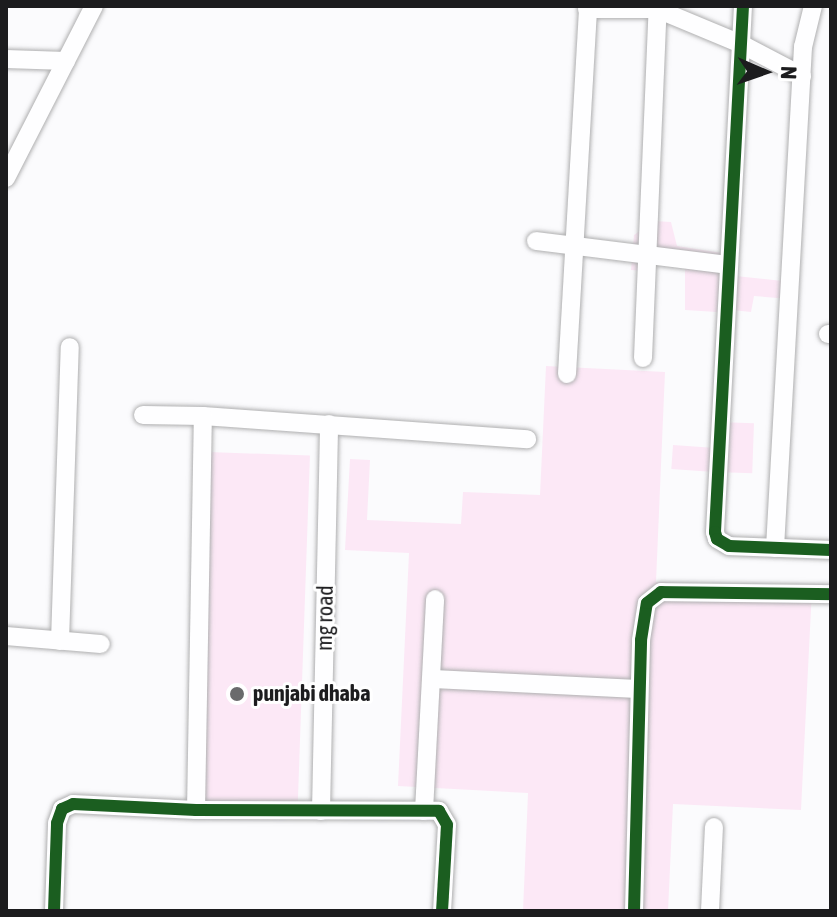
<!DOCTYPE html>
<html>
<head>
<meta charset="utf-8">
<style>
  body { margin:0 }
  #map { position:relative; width:837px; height:917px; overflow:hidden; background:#fbfbfd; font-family:"Asap Condensed",sans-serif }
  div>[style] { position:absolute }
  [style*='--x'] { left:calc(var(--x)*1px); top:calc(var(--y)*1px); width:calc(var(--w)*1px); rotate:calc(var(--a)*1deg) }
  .green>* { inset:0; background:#fce8f6; transform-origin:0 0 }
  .roads { filter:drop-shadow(0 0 2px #afafb0) drop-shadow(0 0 2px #afafb0) }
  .minor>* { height:18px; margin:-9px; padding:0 9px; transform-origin:9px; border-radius:9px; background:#fefeff }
  .cycleway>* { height:12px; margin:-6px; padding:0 6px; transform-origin:6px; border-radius:6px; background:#1b5e20 }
  .dots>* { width:22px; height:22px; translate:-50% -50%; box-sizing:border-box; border:4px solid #fff; border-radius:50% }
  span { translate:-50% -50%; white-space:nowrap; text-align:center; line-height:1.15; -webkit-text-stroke:6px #fff; paint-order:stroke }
  .street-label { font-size:22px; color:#1c1c1e }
  .poi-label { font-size:22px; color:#1c1c1e; font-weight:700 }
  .left { translate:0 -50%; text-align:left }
  .frame { position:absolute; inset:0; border:8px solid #1c1c1e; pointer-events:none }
  .north { position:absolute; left:725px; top:32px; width:80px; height:80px; -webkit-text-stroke:6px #fff; paint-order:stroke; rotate:92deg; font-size:22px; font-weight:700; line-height:32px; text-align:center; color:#1c1c1e }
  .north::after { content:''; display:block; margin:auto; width:28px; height:36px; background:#1c1c1e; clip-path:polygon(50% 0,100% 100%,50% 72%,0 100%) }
</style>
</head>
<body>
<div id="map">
  <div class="green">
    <i style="clip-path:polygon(654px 221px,671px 222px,677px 246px,722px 253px,717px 312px,685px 310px,685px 255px,646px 245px,644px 271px,631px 270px,634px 235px)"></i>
    <i style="clip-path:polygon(726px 275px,792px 282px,790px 299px,754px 296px,751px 312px,723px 309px)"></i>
    <i style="clip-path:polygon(546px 366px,665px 372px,656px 582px,812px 589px,801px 810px,673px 804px,668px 911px,523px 911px,528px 793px,398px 786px,409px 553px,345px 550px,350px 459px,370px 460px,367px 520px,461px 524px,463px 492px,540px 495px)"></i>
    <i style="left:718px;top:422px;width:36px;height:50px;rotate:2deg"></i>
    <i style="left:673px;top:445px;width:39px;height:24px;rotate:4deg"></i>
    <i style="left:208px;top:452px;width:102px;height:349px;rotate:2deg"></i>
  </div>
  <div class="roads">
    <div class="minor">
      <i style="--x:743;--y:6;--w:527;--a:93.05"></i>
      <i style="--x:715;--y:532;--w:7;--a:74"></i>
      <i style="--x:717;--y:539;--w:14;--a:30"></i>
      <i style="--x:729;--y:546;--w:102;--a:2.2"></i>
      <i style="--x:587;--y:9;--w:70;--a:0"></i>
      <i style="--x:657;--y:9;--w:91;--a:22.6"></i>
      <i style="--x:741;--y:44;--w:69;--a:27.7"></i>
      <i style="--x:6;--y:59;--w:60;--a:1.9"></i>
      <i style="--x:6;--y:178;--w:193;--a:-62.9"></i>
      <i style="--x:536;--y:241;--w:194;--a:7.1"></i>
      <i style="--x:828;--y:334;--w:3;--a:0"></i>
      <i style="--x:643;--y:358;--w:352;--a:-87.6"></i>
      <i style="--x:567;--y:374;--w:369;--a:-86.7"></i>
      <i style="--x:143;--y:415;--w:60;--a:1"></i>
      <i style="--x:203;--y:416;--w:325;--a:4.1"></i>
      <i style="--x:775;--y:548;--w:502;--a:-86.8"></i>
      <i style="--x:803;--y:47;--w:42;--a:-76.3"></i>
      <i style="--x:6;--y:636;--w:95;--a:4.8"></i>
      <i style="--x:60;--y:641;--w:294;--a:-88.1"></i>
      <i style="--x:432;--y:679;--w:207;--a:2.8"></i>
      <i style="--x:196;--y:810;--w:394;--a:-89"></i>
      <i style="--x:321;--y:811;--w:387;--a:-88.8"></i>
      <i style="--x:424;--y:811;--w:212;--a:-87"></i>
      <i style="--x:54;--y:911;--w:88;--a:-88"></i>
      <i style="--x:57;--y:823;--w:15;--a:-70"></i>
      <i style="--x:62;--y:809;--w:12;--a:-24"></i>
      <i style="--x:73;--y:804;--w:123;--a:2.8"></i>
      <i style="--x:196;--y:810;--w:243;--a:0.2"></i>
      <i style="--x:439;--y:811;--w:16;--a:60"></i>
      <i style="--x:447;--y:825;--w:86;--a:93.3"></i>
      <i style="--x:634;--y:911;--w:271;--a:-88.5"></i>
      <i style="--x:641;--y:640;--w:37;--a:-81"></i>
      <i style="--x:647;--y:603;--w:18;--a:-38"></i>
      <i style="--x:661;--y:592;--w:170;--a:0.7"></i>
      <i style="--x:710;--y:911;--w:84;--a:-87.3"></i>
    </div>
  </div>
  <div class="cycleway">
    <i style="--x:743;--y:6;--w:527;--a:93.05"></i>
    <i style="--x:715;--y:532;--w:7;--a:74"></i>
    <i style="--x:717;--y:539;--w:14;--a:30"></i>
    <i style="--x:729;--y:546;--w:102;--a:2.2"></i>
    <i style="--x:54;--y:911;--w:88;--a:-88"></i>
    <i style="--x:57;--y:823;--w:15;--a:-70"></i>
    <i style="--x:62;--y:809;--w:12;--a:-24"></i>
    <i style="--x:73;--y:804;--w:123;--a:2.8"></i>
    <i style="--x:196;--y:810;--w:243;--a:0.2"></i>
    <i style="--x:439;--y:811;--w:16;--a:60"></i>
    <i style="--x:447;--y:825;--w:86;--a:93.3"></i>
    <i style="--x:634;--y:911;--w:271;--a:-88.5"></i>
    <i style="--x:641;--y:640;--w:37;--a:-81"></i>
    <i style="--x:647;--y:603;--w:18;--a:-38"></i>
    <i style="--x:661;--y:592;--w:170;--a:0.7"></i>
  </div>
  <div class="dots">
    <i style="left:237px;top:694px;background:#6a6a6c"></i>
  </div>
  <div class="street-label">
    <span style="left:325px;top:618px;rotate:-89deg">mg road</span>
  </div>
  <div class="poi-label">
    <span class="left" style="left:253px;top:694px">punjabi dhaba</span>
  </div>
  <div class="frame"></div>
  <div class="north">N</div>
</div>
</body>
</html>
